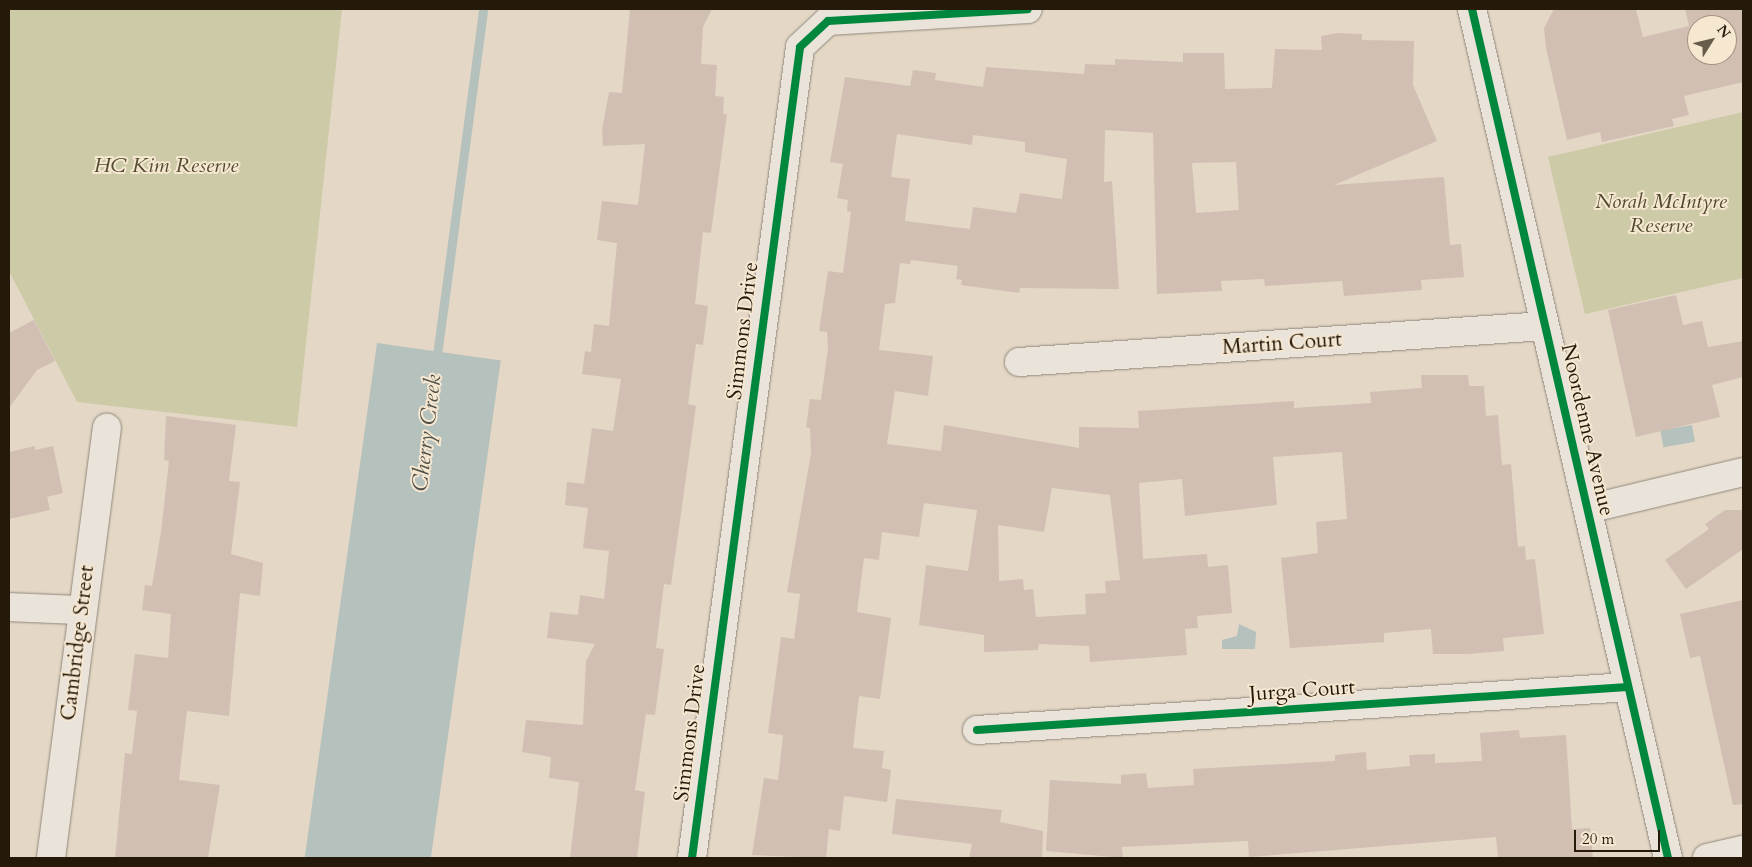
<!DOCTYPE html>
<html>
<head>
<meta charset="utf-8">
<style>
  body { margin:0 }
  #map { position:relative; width:1752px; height:867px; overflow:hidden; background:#e4d7c5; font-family:Cardo,serif }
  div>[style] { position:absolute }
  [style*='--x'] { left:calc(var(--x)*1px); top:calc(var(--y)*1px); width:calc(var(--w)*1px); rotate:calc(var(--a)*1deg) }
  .green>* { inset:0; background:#cccaa7 }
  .water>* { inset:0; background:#b4c1bd; transform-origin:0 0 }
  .stream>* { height:9px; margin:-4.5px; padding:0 4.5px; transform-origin:4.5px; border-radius:4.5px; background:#b4c1bd }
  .building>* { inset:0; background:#d1bfb3 }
  .roads { filter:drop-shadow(0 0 1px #91887c) drop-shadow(0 0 1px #91887c) }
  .street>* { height:28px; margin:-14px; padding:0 14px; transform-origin:14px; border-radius:14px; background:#e9e3d9 }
  .cycleway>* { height:8px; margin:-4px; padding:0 4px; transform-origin:4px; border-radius:4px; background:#00873e }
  span { translate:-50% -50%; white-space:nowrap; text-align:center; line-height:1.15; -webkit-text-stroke:4px #f6e7d1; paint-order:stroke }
  .park-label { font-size:21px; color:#514b32; font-style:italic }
  .street-label { font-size:21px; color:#25190a }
  .water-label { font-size:22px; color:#505148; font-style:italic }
  .frame { position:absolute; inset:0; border:10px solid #25190a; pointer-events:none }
  .north { position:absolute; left:1687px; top:15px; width:50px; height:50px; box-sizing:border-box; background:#f6e7d1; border:1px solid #a29581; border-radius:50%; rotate:54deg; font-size:14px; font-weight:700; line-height:20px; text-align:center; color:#25190a }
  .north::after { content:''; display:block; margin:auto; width:18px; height:22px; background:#685c4b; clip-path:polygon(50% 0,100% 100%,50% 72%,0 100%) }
  .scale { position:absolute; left:1574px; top:830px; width:86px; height:22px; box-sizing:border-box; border:2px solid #25190a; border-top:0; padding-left:6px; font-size:15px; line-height:18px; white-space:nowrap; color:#25190a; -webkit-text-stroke:4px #f6e7d1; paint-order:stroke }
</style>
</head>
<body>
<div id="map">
  <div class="green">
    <i style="clip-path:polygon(9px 9px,342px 9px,297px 427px,77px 402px,9px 271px)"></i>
    <i style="clip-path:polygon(1743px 112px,1743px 278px,1585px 314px,1548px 157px)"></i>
  </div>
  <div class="water">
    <i style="left:377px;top:343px;width:125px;height:519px;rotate:8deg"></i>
    <i style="left:1692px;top:425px;width:17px;height:32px;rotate:80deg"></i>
    <i style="clip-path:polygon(1239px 624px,1256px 632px,1255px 649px,1222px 649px,1222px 640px,1237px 636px)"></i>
  </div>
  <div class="stream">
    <i style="--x:436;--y:363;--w:357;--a:-82.4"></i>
  </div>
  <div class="building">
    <i style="clip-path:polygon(630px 9px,712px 9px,703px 27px,701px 64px,717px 65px,715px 96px,724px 97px,723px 114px,727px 114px,711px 233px,703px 232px,695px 304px,708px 306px,703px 345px,696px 344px,688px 404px,696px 406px,671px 585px,664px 584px,656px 648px,664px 649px,655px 715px,646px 714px,635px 790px,645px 792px,637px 858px,570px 858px,579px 782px,549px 778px,551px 757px,522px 752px,526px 720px,583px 725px,586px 661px,595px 644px,547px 638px,550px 612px,578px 615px,580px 595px,604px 599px,609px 551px,583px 548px,588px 508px,565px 505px,567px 482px,584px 484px,592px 428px,613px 431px,621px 379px,582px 374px,585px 351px,591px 352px,594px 324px,609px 326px,617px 243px,597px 240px,602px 201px,638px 205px,645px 144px,603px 146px,602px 130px,609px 92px,622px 93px)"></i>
    <i style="clip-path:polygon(evenodd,1554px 9px,1636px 9px,1643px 37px,1689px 26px,1685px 9px,1743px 9px,1743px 82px,1684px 96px,1689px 115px,1672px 119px,1674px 126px,1602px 142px,1600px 132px,1567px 140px,1546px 48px,1544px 28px,1554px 9px,1697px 25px,1727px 25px,1727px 55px,1697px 55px,1697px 25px)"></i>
    <i style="clip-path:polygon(evenodd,1338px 33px,1362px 34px,1362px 40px,1414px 41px,1413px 85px,1437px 141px,1334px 185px,1444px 177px,1450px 245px,1461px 244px,1464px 277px,1421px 280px,1422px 290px,1344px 296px,1342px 281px,1265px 286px,1264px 279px,1221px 281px,1222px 291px,1157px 294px,1153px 133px,1105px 130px,1104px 182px,1112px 181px,1119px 289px,1020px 288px,1019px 293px,961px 285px,962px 280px,956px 279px,958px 266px,911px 260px,910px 264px,900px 263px,895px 303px,885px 304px,879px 350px,933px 356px,928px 396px,895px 391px,887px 444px,941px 451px,944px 425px,1079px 448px,1079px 427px,1139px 428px,1138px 411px,1294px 401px,1294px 408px,1371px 403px,1370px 392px,1422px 388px,1421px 375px,1468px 375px,1469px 386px,1484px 386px,1486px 416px,1498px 415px,1502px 465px,1511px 464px,1518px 547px,1525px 546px,1526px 560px,1535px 559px,1544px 634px,1503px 638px,1504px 651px,1468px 654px,1433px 654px,1431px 629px,1384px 633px,1384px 642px,1290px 648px,1281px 558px,1318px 553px,1316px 522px,1347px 519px,1342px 452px,1273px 457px,1277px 505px,1185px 516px,1182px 479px,1139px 483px,1143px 559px,1207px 554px,1208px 567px,1228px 565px,1232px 613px,1197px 616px,1198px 628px,1185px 629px,1187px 655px,1090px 662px,1089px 646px,1039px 644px,1038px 650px,984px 652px,984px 635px,919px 625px,926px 565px,968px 571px,977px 510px,924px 503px,919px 537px,882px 532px,879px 560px,864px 558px,857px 612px,891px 618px,880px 699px,859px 696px,853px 748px,884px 751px,882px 768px,891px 770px,887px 802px,844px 796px,840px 831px,829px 829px,826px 858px,752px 855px,764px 778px,778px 780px,783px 735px,768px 733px,781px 637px,794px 639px,800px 594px,787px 592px,811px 453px,810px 428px,806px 427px,810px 399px,821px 400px,828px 348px,827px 332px,819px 331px,828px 271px,843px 273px,851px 212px,847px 211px,848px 200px,837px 198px,843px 164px,830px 162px,845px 77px,910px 86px,913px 70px,936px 73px,935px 80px,983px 87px,986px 67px,1084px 74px,1085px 64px,1115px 65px,1115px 59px,1183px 62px,1183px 53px,1224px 53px,1225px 89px,1272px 88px,1275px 49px,1322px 50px,1321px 36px,1338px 33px,897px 134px,972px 145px,973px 135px,1025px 142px,1025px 152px,1067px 159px,1062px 199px,1020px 193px,1016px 213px,973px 207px,970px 229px,905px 221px,910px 179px,891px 177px,897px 134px,1338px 33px,1236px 162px,1239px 210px,1196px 213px,1192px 163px,1236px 162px,1338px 33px,1052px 488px,1110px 495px,1120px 580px,1105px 581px,1106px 593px,1085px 594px,1086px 614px,1036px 617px,1033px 589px,1024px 590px,1023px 579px,999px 581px,998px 525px,1044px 532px,1052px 488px)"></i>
    <i style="clip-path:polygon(1676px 295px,1683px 325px,1702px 321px,1708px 347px,1743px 341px,1743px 377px,1712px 385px,1720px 417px,1636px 437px,1608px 310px)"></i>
    <i style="clip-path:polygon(34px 320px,55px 361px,37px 370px,9px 408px,9px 333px)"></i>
    <i style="clip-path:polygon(166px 416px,236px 425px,229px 481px,240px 482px,231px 554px,263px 563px,260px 596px,240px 593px,229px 716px,187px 711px,179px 780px,220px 785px,208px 858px,115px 858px,125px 753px,132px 754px,137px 711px,128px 710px,135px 654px,168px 658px,171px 614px,142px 610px,145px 585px,152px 586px,161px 532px,169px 461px,164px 460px)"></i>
    <i style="clip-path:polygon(35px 446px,35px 450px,53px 446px,63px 493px,47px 497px,50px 510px,9px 519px,9px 452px)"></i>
    <i style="clip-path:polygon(1725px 510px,1743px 510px,1743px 549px,1686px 589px,1665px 560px,1709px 529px,1705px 524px)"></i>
    <i style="clip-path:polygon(1743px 600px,1743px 804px,1733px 805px,1700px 656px,1690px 658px,1680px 614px)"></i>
    <i style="clip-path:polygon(1519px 730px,1520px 738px,1566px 735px,1572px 829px,1590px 828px,1593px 858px,1498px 858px,1496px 837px,1249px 857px,1248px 841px,1122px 847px,1123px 858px,1046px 851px,1050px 780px,1121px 784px,1121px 775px,1146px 773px,1148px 788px,1194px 785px,1193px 769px,1335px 761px,1335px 755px,1366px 752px,1367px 770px,1410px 766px,1409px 755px,1435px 754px,1435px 763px,1482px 761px,1480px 733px)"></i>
    <i style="clip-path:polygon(896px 799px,1002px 810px,1000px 822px,1043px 831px,1042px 858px,969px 858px,972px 844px,892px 834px)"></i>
  </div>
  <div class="roads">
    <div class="street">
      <i style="--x:1472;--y:9;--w:871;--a:77"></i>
      <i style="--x:1019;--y:362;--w:527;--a:-3.92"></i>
      <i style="--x:1588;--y:509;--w:159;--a:-13.4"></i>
      <i style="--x:9;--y:607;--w:73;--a:2.4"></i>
      <i style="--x:977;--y:730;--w:652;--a:-3.78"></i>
      <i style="--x:51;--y:858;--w:434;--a:-82.6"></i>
      <i style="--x:692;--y:858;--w:818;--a:-82.41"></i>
      <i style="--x:800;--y:47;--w:38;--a:-43"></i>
      <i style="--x:828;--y:21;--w:200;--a:-3.4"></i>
      <i style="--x:1707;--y:858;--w:37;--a:-13"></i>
    </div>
  </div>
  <div class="cycleway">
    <i style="--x:1472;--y:9;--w:871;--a:77"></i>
    <i style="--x:977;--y:730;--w:652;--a:-3.78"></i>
    <i style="--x:692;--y:858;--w:818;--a:-82.41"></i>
    <i style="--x:800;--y:47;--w:38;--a:-43"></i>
    <i style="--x:828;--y:21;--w:200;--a:-3.4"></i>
  </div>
  <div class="park-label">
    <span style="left:166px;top:166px">HC Kim Reserve</span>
    <span style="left:1661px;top:214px">Norah McIntyre<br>Reserve</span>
  </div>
  <div class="street-label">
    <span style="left:743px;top:331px;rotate:-83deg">Simmons Drive</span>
    <span style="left:1282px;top:344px;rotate:-4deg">Martin Court</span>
    <span style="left:1587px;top:430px;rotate:77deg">Noordenne Avenue</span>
    <span style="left:78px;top:643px;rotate:-83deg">Cambridge Street</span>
    <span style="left:1302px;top:691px;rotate:-4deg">Jurga Court</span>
    <span style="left:690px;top:733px;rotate:-83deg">Simmons Drive</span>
  </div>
  <div class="water-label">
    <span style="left:427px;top:433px;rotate:-83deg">Cherry Creek</span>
  </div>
  <div class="frame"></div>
  <div class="north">N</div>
  <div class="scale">20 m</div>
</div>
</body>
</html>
